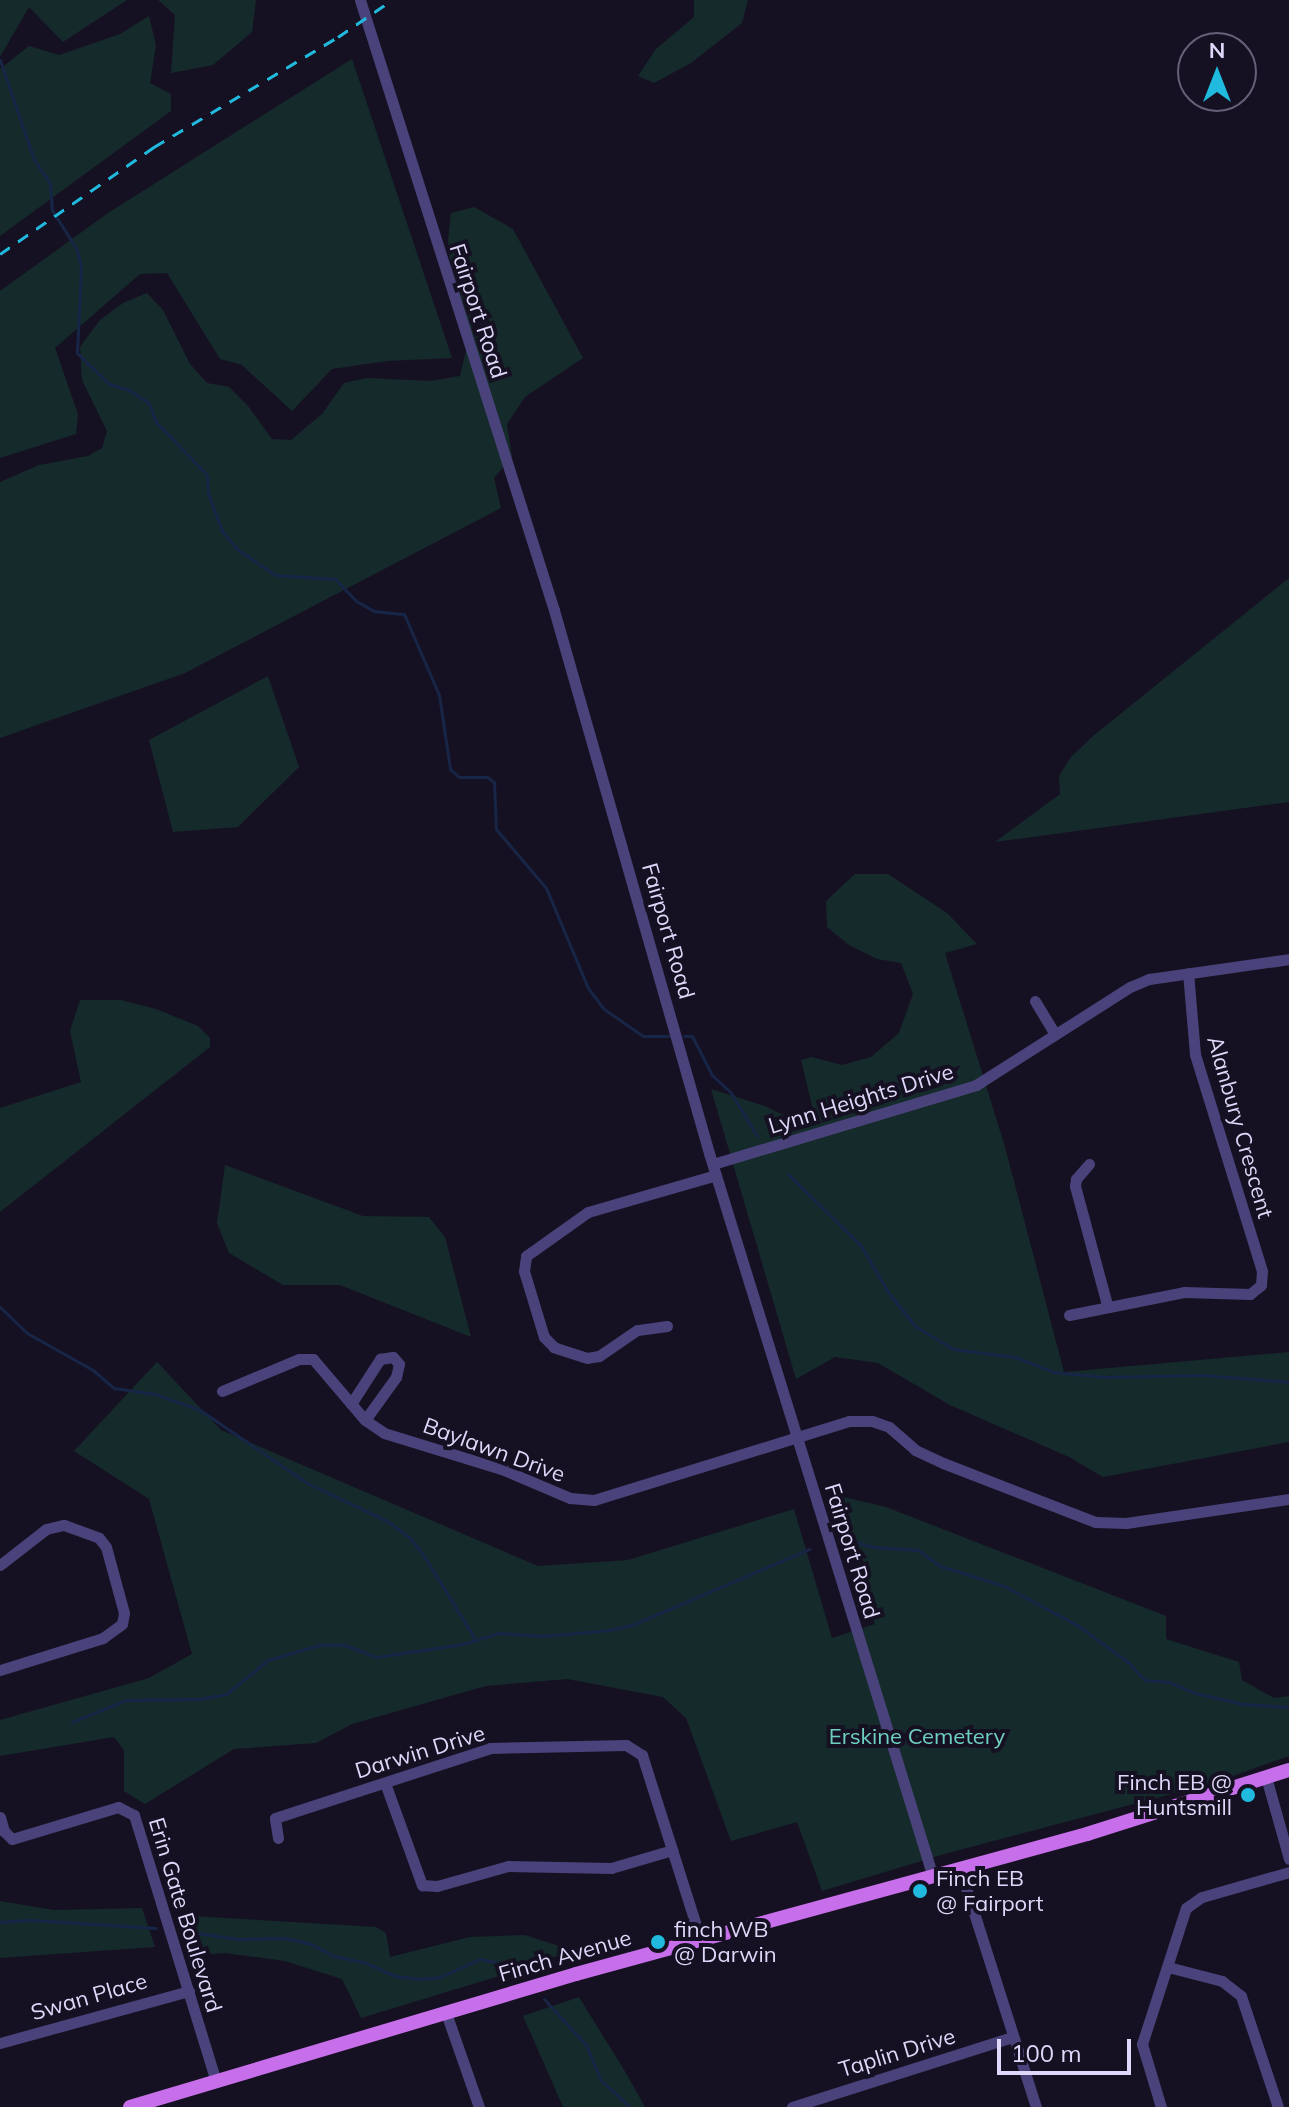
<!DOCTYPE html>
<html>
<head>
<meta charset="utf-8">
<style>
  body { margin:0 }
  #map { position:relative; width:1289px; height:2107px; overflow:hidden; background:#161122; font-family:Mulish,sans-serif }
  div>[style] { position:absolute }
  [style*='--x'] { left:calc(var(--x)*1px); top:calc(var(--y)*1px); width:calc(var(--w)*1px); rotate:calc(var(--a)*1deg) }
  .green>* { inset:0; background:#152a2b }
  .stream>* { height:3px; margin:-1.5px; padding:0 1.5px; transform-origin:1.5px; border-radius:1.5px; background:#172547 }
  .minor>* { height:11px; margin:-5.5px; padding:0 5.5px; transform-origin:5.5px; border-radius:5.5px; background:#4a437b }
  .major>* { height:14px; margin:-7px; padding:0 7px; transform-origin:7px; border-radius:7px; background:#c76eeb }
  .rail>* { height:3px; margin-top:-1.5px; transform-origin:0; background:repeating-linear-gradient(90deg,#1fbade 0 12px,transparent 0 22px) }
  .dots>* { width:22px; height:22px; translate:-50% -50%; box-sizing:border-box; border:4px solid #161122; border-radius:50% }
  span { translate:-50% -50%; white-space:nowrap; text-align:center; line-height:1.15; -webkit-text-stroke:8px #161122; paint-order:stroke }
  .street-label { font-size:22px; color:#dfd8fa }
  .park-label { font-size:22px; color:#6ed0c0 }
  .poi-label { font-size:22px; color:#dfd8fa }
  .right { translate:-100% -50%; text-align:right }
  .left { translate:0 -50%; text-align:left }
  .north { position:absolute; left:1177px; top:32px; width:80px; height:80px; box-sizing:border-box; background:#161122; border:2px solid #666178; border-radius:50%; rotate:0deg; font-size:22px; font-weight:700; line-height:32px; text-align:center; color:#dfd8fa }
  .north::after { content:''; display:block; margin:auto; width:28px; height:36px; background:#1fbade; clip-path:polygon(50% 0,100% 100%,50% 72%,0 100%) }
  .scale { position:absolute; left:997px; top:2039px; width:134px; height:36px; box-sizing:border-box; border:4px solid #dfd8fa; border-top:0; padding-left:10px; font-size:24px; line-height:28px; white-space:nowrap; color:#dfd8fa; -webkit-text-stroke:6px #161122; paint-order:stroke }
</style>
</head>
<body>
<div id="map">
  <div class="green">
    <i style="clip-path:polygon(0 0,127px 0,63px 42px,29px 7px,0 57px)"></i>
    <i style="clip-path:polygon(158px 0,256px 0,252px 32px,213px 65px,171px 73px,175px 15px)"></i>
    <i style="clip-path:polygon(694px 0,748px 0,742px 23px,691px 63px,654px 83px,638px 76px,656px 49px,694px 17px)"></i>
    <i style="clip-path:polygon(149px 16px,156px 45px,150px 83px,171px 94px,171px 111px,0 236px,0 69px,29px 46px,59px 55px,120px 34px)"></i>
    <i style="clip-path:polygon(352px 59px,452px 358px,387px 361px,332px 369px,292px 411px,242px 365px,220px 359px,167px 273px,140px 274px,55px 348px,78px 414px,76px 434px,0 458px,0 291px,108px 213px)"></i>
    <i style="clip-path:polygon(474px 207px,513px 229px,583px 358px,525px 397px,507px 424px,512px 457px,494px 478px,501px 508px,185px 673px,0 738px,0 482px,39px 465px,88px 456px,102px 448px,107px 431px,82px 380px,80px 347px,100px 320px,123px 303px,147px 293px,163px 310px,190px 364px,207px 383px,229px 387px,248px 406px,272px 439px,291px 440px,322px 414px,344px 383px,367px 378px,431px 381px,460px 376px,468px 342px,453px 287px,448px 241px,451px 213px)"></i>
    <i style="clip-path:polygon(1289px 578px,1289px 802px,995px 842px,1060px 794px,1059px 776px,1071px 757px,1093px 736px)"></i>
    <i style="clip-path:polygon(268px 676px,299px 767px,238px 827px,173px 832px,149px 740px)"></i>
    <i style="clip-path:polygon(855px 874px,888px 874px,947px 913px,977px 944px,945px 953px,1005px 1147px,1064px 1372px,1289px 1352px,1289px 1442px,1103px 1477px,1069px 1457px,950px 1405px,878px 1363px,835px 1357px,796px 1379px,711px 1089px,765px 1106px,793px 1120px,810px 1121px,814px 1114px,801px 1060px,811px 1057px,842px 1065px,871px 1057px,899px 1033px,913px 994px,901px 963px,877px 959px,849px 945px,827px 927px,826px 901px)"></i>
    <i style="clip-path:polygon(80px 1000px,121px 1000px,156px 1009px,198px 1026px,210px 1038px,210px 1047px,0 1212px,0 1108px,81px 1082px,70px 1031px)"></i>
    <i style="clip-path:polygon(225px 1165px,363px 1216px,429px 1217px,445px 1237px,471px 1337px,340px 1285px,283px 1285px,229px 1253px,217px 1223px)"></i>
    <i style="clip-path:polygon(157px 1362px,221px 1430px,538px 1566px,628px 1560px,794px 1509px,832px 1638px,875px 1624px,850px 1556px,839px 1496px,886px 1507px,1166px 1616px,1166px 1639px,1239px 1662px,1242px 1680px,1274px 1698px,1289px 1696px,1289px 1756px,1213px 1783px,948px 1853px,822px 1891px,797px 1822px,731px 1841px,686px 1718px,663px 1697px,567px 1679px,486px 1686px,352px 1724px,316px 1743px,234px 1749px,145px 1804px,124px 1791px,124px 1750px,114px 1737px,0 1756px,0 1720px,149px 1678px,192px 1654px,149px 1499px,74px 1451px)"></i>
    <i style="clip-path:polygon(0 1901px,54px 1910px,142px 1908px,155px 1947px,0 1958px)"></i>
    <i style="clip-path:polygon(193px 1916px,376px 1927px,386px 1933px,390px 1957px,470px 1937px,525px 1935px,562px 1947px,569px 1955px,361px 2018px,342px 1979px,285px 1961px,225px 1953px,199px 1955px)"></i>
    <i style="clip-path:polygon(579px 1997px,626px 2073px,645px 2107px,563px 2107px,523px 2016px)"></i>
  </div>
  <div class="stream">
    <i style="--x:0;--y:60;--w:106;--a:71.2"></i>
    <i style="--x:34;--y:160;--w:28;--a:55"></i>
    <i style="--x:50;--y:183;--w:27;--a:86"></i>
    <i style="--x:52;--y:210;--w:47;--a:58"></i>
    <i style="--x:77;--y:250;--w:18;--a:77"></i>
    <i style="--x:81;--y:268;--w:85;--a:92.7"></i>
    <i style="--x:77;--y:353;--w:45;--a:44.1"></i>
    <i style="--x:109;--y:384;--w:19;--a:16"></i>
    <i style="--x:127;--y:389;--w:25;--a:32"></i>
    <i style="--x:148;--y:402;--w:22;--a:68"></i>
    <i style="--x:156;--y:422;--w:74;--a:46.1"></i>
    <i style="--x:207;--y:475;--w:18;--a:87"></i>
    <i style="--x:208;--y:493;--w:40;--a:69.8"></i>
    <i style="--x:222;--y:531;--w:23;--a:50"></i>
    <i style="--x:237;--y:549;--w:46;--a:34.4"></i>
    <i style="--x:275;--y:575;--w:60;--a:3.8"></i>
    <i style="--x:335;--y:579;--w:30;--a:46"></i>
    <i style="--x:356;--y:601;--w:21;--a:29"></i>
    <i style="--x:374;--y:611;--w:30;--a:6"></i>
    <i style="--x:404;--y:614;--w:88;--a:66.6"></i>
    <i style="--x:439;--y:695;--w:75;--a:81.5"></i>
    <i style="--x:450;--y:769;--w:12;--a:42"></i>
    <i style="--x:459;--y:777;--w:28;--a:0"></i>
    <i style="--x:487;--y:777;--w:9;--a:36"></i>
    <i style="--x:494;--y:782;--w:47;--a:87.6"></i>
    <i style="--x:496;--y:829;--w:77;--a:49.7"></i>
    <i style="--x:546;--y:888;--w:108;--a:67.2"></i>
    <i style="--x:588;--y:988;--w:26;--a:53"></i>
    <i style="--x:604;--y:1009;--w:47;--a:34.7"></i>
    <i style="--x:643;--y:1036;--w:26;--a:0"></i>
    <i style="--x:684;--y:1036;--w:8;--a:0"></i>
    <i style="--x:692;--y:1036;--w:44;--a:62.9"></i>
    <i style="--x:712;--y:1075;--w:26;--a:43"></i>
    <i style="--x:731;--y:1093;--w:50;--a:58.8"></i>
    <i style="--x:788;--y:1174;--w:103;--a:44.6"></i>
    <i style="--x:861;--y:1246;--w:53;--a:59.6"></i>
    <i style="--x:888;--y:1292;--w:43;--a:51.5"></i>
    <i style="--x:915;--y:1326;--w:44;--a:31.2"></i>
    <i style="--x:953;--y:1349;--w:63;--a:7.4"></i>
    <i style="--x:1015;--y:1357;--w:42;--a:21"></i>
    <i style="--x:1054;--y:1372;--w:50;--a:5.7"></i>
    <i style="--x:1104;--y:1377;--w:98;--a:-1.2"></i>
    <i style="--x:1202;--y:1375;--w:87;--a:4.6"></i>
    <i style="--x:0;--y:1307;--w:37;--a:44"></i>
    <i style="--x:27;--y:1333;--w:76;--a:29.3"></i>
    <i style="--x:93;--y:1370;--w:28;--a:41"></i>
    <i style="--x:114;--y:1388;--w:41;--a:8.3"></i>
    <i style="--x:155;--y:1394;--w:48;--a:19.6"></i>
    <i style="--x:200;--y:1410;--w:130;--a:34.3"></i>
    <i style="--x:307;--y:1483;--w:89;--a:25.4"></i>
    <i style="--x:387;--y:1521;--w:27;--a:36"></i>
    <i style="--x:409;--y:1537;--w:24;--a:52"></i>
    <i style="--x:424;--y:1556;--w:97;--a:58.4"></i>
    <i style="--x:844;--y:1539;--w:30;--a:15"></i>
    <i style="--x:873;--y:1547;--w:45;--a:3.8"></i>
    <i style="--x:918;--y:1550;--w:27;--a:36"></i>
    <i style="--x:940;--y:1566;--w:67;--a:17.4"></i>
    <i style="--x:1004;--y:1586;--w:83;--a:28.1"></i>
    <i style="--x:1077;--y:1625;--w:63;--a:36"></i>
    <i style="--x:1128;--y:1662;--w:25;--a:47"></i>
    <i style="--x:1145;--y:1680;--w:24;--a:5"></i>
    <i style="--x:1169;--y:1682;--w:28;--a:23"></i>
    <i style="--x:1195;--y:1693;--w:49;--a:12.9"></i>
    <i style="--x:1243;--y:1704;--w:46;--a:3.7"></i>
    <i style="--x:72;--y:1722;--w:58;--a:-22.2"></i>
    <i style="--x:126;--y:1700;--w:73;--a:-0.8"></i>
    <i style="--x:199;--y:1699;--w:27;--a:-10"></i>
    <i style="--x:226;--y:1694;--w:54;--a:-39"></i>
    <i style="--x:268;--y:1660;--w:53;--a:-16.4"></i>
    <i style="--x:319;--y:1645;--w:26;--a:0"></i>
    <i style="--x:345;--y:1645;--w:33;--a:21"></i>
    <i style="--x:376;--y:1657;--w:88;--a:-8.5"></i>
    <i style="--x:463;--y:1644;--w:38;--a:-17"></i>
    <i style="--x:499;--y:1633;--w:44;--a:3.9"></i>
    <i style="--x:543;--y:1636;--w:67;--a:-5.1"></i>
    <i style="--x:610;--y:1630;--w:23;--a:-13"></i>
    <i style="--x:632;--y:1625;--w:193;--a:-23.2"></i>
    <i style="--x:0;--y:1922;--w:31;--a:-4"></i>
    <i style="--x:31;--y:1920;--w:125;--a:3.7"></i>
    <i style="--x:190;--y:1932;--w:49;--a:8.3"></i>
    <i style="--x:238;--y:1939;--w:47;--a:-1.2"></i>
    <i style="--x:285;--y:1938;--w:27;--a:13"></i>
    <i style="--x:311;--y:1944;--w:26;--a:28"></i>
    <i style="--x:334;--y:1956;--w:33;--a:12"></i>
    <i style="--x:366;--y:1963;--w:32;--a:24"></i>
    <i style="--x:395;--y:1976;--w:23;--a:7"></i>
    <i style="--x:418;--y:1979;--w:22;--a:-5"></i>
    <i style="--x:440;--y:1977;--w:44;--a:-24.2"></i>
    <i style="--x:480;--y:1959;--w:21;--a:11"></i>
    <i style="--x:501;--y:1963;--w:22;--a:36"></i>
    <i style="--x:544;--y:1999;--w:62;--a:47.6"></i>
    <i style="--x:586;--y:2045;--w:38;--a:67"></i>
    <i style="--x:601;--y:2080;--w:40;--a:43"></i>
  </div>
  <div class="minor">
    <i style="--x:360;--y:0;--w:640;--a:72.36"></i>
    <i style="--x:554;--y:610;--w:565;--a:74.07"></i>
    <i style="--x:709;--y:1153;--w:755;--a:72.81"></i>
    <i style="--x:1035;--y:1001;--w:39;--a:59"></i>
    <i style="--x:713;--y:1164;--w:275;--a:-16.7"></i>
    <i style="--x:976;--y:1085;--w:183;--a:-32.5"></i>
    <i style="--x:1130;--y:987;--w:21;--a:-23"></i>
    <i style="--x:1149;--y:979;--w:141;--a:-8.1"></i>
    <i style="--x:1089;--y:1164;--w:20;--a:131"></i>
    <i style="--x:1076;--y:1179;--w:7;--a:98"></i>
    <i style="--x:1075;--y:1186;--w:123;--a:74.9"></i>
    <i style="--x:1069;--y:1315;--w:117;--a:-11.3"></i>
    <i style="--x:1184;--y:1292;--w:66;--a:1.7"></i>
    <i style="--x:1250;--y:1294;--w:14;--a:-39"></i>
    <i style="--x:1261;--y:1285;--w:14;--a:-86"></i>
    <i style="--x:1262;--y:1271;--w:227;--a:-107.2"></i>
    <i style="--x:1195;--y:1054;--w:81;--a:-94.9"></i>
    <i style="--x:667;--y:1326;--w:30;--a:172"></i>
    <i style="--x:637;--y:1330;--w:46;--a:145.6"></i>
    <i style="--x:599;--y:1356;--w:12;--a:171"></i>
    <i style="--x:587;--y:1358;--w:35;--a:-162"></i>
    <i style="--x:554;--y:1347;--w:14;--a:-135"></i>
    <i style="--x:544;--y:1337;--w:69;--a:-106.9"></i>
    <i style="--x:524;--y:1271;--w:15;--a:-82"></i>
    <i style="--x:526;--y:1256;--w:76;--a:-35.4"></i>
    <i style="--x:588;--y:1212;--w:133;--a:-16.1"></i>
    <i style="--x:222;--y:1391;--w:83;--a:-22.6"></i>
    <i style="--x:299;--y:1359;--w:14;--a:0"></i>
    <i style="--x:313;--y:1359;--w:80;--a:49.6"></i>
    <i style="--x:365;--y:1420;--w:23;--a:34"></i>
    <i style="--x:384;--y:1433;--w:126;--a:17.1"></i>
    <i style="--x:504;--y:1470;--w:72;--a:23"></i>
    <i style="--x:570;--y:1498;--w:24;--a:5"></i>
    <i style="--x:594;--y:1500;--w:267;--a:-17.2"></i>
    <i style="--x:849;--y:1421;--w:23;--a:0"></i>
    <i style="--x:872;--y:1421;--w:18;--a:19"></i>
    <i style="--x:889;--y:1427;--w:35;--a:41"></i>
    <i style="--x:915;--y:1450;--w:31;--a:25"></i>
    <i style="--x:943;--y:1463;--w:163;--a:21.2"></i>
    <i style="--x:1095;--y:1522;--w:31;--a:2"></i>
    <i style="--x:1126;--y:1523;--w:165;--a:-8.4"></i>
    <i style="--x:351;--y:1404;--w:54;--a:-57.2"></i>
    <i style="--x:380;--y:1359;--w:13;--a:-9"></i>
    <i style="--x:393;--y:1357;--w:9;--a:49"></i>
    <i style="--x:399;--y:1364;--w:13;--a:103"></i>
    <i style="--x:396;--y:1377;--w:53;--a:125.8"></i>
    <i style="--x:0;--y:1565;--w:58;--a:-38"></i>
    <i style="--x:46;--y:1529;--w:18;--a:-13"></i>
    <i style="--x:64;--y:1525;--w:37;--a:20"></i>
    <i style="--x:99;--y:1538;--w:11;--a:52"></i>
    <i style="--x:106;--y:1547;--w:68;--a:74.7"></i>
    <i style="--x:124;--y:1613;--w:11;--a:100"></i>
    <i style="--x:122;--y:1624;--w:24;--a:144"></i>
    <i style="--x:103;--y:1638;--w:108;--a:162.7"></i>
    <i style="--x:1266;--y:1777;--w:85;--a:74.3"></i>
    <i style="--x:385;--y:1783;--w:109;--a:70.1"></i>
    <i style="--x:422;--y:1885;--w:15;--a:4"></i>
    <i style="--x:437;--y:1886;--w:74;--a:-15.7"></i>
    <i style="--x:508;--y:1866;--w:103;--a:1.1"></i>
    <i style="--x:611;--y:1868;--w:64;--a:-16.4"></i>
    <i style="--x:0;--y:1817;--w:15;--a:74"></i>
    <i style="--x:4;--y:1831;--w:11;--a:45"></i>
    <i style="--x:12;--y:1839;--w:111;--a:-16.8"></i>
    <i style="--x:118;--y:1807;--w:18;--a:27"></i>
    <i style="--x:134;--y:1815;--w:279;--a:72.9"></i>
    <i style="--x:278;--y:1838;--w:20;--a:-99"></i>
    <i style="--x:275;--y:1818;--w:226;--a:-18"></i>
    <i style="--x:490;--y:1748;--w:136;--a:-1.3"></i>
    <i style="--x:626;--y:1745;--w:19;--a:32"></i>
    <i style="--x:642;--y:1755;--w:195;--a:72.4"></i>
    <i style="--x:960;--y:1869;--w:250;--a:72.3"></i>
    <i style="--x:1168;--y:1967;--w:56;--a:14.5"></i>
    <i style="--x:1222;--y:1981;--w:24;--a:38"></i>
    <i style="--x:1241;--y:1996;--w:117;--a:71.6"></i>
    <i style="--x:446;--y:2013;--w:100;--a:70.7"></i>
    <i style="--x:0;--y:2043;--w:196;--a:-15.4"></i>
    <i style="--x:792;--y:2107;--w:232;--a:-17.6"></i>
    <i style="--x:1161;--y:2107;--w:66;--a:-106.8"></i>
    <i style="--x:1142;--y:2044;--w:143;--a:-72.1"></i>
    <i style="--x:1186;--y:1908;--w:19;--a:-35"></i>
    <i style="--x:1202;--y:1897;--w:91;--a:-16"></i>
  </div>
  <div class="major">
    <i style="--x:130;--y:2107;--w:465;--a:-16.6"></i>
    <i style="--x:576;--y:1974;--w:530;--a:-15.32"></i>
    <i style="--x:1087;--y:1834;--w:212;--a:-17.6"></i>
  </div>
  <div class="rail">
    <i style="--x:0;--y:254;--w:188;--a:-34.8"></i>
    <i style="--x:154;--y:147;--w:214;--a:-30.9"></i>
    <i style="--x:338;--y:37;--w:65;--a:-34.4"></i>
  </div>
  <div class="dots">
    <i style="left:1248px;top:1795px;background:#1fbade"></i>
    <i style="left:920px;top:1891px;background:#1fbade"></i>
    <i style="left:658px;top:1942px;background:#1fbade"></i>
  </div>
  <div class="street-label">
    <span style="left:478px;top:311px;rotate:72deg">Fairport Road</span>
    <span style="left:668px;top:931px;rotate:74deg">Fairport Road</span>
    <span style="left:861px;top:1099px;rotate:-17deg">Lynn Heights Drive</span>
    <span style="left:1240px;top:1127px;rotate:74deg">Alanbury Crescent</span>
    <span style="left:494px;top:1450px;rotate:20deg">Baylawn Drive</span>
    <span style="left:852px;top:1551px;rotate:73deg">Fairport Road</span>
    <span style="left:420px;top:1752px;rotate:-17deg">Darwin Drive</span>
    <span style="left:185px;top:1915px;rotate:73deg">Erin Gate Boulevard</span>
    <span style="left:565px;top:1956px;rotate:-16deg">Finch Avenue</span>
    <span style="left:89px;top:1997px;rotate:-16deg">Swan Place</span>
    <span style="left:897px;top:2053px;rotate:-17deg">Taplin Drive</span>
  </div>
  <div class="park-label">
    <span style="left:917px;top:1737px">Erskine Cemetery</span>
  </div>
  <div class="poi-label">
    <span class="right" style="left:1232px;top:1795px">Finch EB @<br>Huntsmill</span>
    <span class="left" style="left:936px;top:1891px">Finch EB<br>@ Fairport</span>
    <span class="left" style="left:674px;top:1942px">finch WB<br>@ Darwin</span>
  </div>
  <div class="north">N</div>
  <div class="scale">100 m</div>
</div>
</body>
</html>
